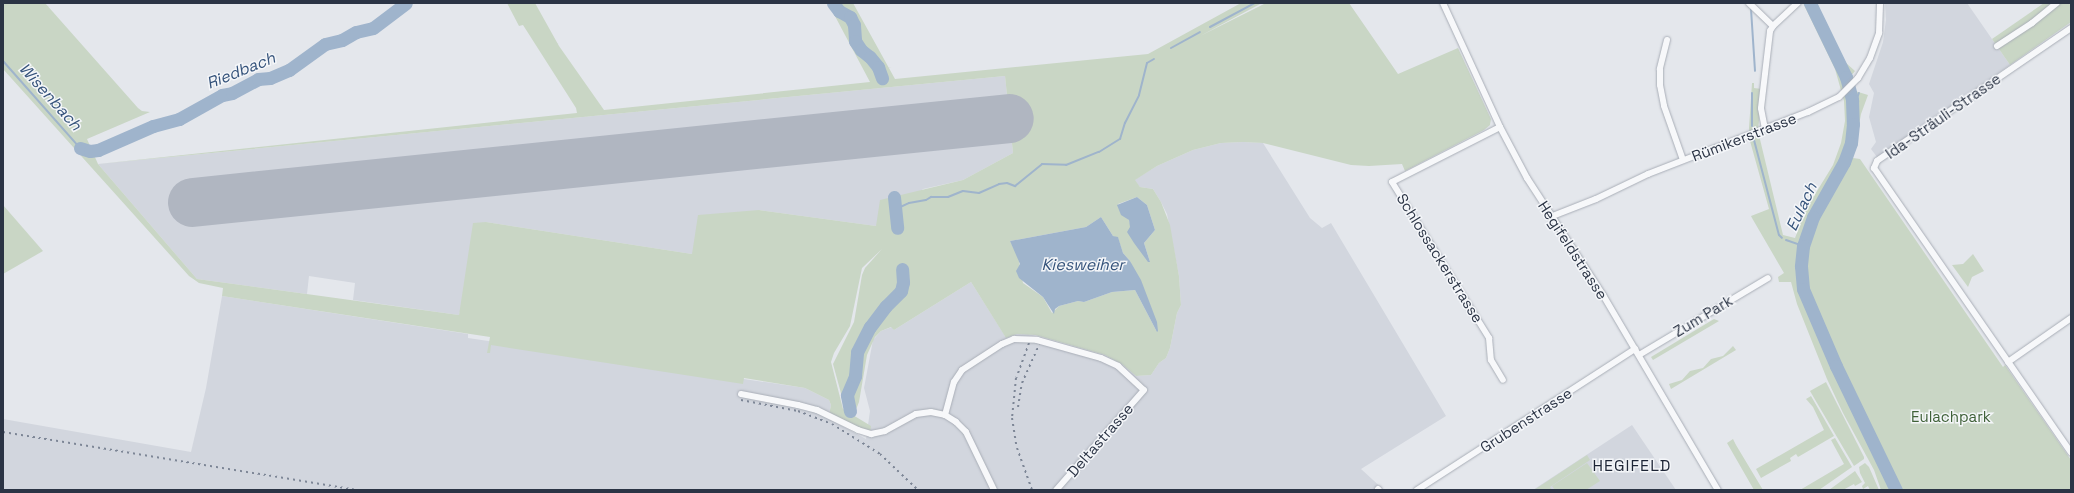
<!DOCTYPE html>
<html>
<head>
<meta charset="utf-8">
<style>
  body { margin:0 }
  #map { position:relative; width:2074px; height:493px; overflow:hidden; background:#e4e7ec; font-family:"Space Grotesk",sans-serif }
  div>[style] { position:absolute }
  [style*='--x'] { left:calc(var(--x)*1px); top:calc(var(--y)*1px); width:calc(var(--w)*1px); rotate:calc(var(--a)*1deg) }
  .built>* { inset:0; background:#d2d6de }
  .green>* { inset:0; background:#c9d6c5 }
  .water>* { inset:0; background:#9fb4cc }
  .stream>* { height:2px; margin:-1px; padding:0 1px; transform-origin:1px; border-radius:1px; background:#9fb4cc }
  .river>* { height:13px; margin:-6.5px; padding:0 6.5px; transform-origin:6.5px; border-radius:6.5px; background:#9fb4cc }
  .runway>* { height:49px; margin:-24.5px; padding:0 24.5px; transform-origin:24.5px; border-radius:24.5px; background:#b0b6c1 }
  .roads { filter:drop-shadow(0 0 1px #a9aeb7) drop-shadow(0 0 1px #a9aeb7) }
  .street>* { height:6px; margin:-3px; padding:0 3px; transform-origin:3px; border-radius:3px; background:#f7f8fa }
  .rail>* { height:2px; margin-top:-1px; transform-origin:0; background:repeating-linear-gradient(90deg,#7d8696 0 2px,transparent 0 6px) }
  span { translate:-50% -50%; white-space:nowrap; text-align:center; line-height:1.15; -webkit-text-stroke:3px #f4f6f9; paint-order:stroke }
  .street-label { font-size:15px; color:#2b3445 }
  .park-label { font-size:15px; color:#3f6138 }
  .water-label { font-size:16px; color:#34527a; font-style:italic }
  .neighbourhood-label { font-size:16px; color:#1d2536; letter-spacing:1px }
  .frame { position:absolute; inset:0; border:4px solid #2b3445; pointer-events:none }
</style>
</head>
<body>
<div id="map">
  <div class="built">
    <i style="clip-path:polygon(1885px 3px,1967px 3px,2010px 65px,1877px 157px,1871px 149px,1876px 142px,1869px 117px,1874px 93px,1869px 84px,1883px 42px,1886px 20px)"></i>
    <i style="clip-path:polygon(1005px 76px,1013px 153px,963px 180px,923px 189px,876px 226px,759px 210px,692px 254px,486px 222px,459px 315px,353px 300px,355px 283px,309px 276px,307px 294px,197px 279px,98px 164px)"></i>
    <i style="clip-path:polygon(1243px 142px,1263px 143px,1310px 218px,1322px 228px,1331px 223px,1446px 416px,1361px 469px,1384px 490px,3px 490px,3px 419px,191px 452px,206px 388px,222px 296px,468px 334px,468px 338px,805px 388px,829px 400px,831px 405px,829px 415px,838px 424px,866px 439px,870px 411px,864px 388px,873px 340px,881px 331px,892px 327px,894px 330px,971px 282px,1005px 336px,1014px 330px,1105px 355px,1123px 365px,1136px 376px,1151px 375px,1159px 363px,1166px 358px,1170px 348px,1177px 313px,1181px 305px,1179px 276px,1167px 214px,1161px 202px,1153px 189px,1140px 187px,1134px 180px,1157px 166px,1193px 150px,1221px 143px)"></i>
    <i style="clip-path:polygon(1632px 425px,1676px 490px,1533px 490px)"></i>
  </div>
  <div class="green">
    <i style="clip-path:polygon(evenodd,3px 3px,45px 3px,138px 108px,142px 111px,150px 112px,87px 139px,98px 164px,577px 113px,576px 108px,523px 25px,519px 26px,507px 3px,535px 3px,559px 46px,604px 110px,870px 82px,828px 3px,853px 3px,895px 79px,1148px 54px,1241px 3px,1262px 3px,1200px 36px,1266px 3px,1349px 3px,1398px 74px,1458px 48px,1491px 119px,1490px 125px,1484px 130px,1405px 171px,1402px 164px,1369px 166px,1351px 165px,1263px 143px,1243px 142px,1221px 143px,1193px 150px,1157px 166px,1135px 180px,1140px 187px,1153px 189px,1161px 202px,1170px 225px,1179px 276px,1181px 305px,1177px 313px,1170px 348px,1166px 358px,1159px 363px,1151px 375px,1136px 376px,1123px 365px,1105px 355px,1035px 335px,1017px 334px,1006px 338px,971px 282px,894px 330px,891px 327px,881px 331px,875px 337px,867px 355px,859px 402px,855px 412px,852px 413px,845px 408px,833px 364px,854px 322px,862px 275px,865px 268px,882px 249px,862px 268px,850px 326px,834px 353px,831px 362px,843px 409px,871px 426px,870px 434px,829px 415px,831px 405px,829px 400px,805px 388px,744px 378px,743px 384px,491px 345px,490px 353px,487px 353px,490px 337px,222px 296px,223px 288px,199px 283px,189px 276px,3px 69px,3px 3px,1005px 76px,1013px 153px,963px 180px,880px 200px,876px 226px,759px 210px,698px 215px,692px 254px,486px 222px,473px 223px,459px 315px,197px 279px,98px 164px,1005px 76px,3px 3px,1137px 197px,1147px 205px,1155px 230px,1144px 243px,1150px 262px,1131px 227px,1129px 220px,1118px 204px,1137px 197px,3px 3px,1101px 217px,1113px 236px,1118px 238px,1123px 253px,1130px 261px,1157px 332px,1135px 290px,1112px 292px,1084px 302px,1078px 301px,1059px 306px,1052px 313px,1043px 297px,1023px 283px,1018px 256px,1010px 241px,1086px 227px,1101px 217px)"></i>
    <i style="clip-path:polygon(1803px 3px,1816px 3px,1845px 62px,1855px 71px,1851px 76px,1855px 91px,1868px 95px,1861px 114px,1853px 158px,1860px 159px,2003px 367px,2005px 365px,2071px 460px,2071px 490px,1881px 490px,1874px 470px,1843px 413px,1827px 379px,1797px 304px,1791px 282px,1779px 282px,1778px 277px,1784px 273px,1752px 218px,1751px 216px,1769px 209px,1750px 141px,1749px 128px,1752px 83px,1754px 83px,1754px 88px,1762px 89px,1758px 131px,1783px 235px,1795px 238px,1806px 209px,1833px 165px,1841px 143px,1845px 121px,1844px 101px,1835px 69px)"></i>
    <i style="clip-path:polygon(2044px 3px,2069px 3px,2071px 6px,2071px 22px,2010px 65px,1992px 39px)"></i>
    <i style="clip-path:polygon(3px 205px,43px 251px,3px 274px)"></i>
    <i style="clip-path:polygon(1973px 254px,1984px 271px,1972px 277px,1968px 287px,1952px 265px,1963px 264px)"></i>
    <i style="clip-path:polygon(1714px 319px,1719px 321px,1653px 360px,1651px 357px)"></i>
    <i style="clip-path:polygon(1733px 346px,1736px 350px,1671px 389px,1669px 384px,1682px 380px,1690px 371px,1703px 368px,1711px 359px,1723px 356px)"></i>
    <i style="clip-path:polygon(1826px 382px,1864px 457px,1864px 459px,1854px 466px,1810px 391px)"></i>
    <i style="clip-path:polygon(1811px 396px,1834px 436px,1798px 457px,1796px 454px,1790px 458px,1791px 461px,1761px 478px,1756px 469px,1824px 430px,1813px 407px,1806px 399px)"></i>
    <i style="clip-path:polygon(1835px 438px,1852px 467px,1819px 490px,1800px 490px,1844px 464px,1831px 440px)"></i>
    <i style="clip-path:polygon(1733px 439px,1736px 445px,1763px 490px,1754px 490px,1727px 443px)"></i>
    <i style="clip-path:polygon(1587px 455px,1590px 460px,1550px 487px,1552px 490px,1534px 490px)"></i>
    <i style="clip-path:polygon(1587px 463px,1600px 481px,1586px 490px,1555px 490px,1552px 486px)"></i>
    <i style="clip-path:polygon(1865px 463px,1869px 467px,1879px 490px,1870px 490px,1868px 486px,1863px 489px,1862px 486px,1865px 483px,1860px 473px,1859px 467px)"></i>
    <i style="clip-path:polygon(1855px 471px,1862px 482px,1855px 486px,1854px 484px,1843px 490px,1829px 490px)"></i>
  </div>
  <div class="water">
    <i style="clip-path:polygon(1137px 197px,1147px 205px,1155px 230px,1144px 243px,1150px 262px,1148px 262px,1134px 243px,1127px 232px,1130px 227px,1129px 220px,1121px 215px,1117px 205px)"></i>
    <i style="clip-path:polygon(1101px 217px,1113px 236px,1118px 237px,1123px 253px,1130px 261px,1141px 280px,1157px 322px,1158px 331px,1157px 332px,1135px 290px,1112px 292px,1084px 302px,1078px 301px,1059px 306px,1055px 309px,1054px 314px,1043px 297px,1019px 278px,1016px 271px,1020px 264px,1010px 241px,1086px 227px)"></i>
  </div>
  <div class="stream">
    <i style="--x:1751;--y:9;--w:62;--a:86.3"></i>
    <i style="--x:1210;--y:27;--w:51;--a:-28.1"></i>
    <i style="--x:1171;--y:48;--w:33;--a:-29"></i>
    <i style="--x:3;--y:61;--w:116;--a:48.5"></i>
    <i style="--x:1853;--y:110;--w:18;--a:-71"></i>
    <i style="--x:1752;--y:126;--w:33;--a:-90"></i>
    <i style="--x:1754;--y:140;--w:98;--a:75.3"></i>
    <i style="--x:1779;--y:235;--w:4;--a:45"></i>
    <i style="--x:896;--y:209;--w:14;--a:-25"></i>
    <i style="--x:909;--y:203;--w:17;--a:-10"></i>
    <i style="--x:926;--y:200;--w:6;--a:-31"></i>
    <i style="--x:931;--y:197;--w:17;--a:0"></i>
    <i style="--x:948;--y:197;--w:16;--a:-22"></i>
    <i style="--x:963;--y:191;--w:16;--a:7"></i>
    <i style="--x:979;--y:193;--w:22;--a:-24"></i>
    <i style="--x:999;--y:184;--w:8;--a:-7"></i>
    <i style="--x:1007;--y:183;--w:9;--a:21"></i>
    <i style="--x:1015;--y:186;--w:35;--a:-39"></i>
    <i style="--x:1042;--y:164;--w:24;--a:2"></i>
    <i style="--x:1066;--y:165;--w:35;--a:-22"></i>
    <i style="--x:1099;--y:152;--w:25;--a:-32"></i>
    <i style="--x:1120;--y:139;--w:17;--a:-73"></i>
    <i style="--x:1125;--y:123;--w:31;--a:-63"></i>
    <i style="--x:1139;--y:95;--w:33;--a:-76"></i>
    <i style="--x:1147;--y:63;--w:8;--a:-30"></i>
    <i style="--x:1786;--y:240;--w:18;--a:19"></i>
  </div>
  <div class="river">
    <i style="--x:833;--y:3;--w:10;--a:53"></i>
    <i style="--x:839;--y:11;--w:13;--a:29"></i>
    <i style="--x:850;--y:17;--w:9;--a:63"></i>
    <i style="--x:854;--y:25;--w:16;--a:86"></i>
    <i style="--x:855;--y:41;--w:11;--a:56"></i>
    <i style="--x:861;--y:50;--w:11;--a:38"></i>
    <i style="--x:870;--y:57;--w:13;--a:51"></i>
    <i style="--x:878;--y:67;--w:12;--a:70"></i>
    <i style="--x:1810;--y:3;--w:82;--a:64.1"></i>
    <i style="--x:1846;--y:77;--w:24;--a:75"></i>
    <i style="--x:1852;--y:100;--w:24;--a:88"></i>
    <i style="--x:1853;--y:124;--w:19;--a:96"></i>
    <i style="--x:1851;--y:143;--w:20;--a:110"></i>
    <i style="--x:1844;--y:162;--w:63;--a:119.4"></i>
    <i style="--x:1813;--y:217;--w:31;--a:109"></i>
    <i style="--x:1803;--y:246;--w:20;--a:96"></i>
    <i style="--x:1801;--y:266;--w:23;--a:85"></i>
    <i style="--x:1803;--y:289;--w:84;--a:66.8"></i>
    <i style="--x:1836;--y:366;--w:138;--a:64.2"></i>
    <i style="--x:80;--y:148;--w:10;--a:17"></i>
    <i style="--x:90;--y:151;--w:8;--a:-7"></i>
    <i style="--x:98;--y:150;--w:60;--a:-23.6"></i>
    <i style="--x:153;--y:126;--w:27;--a:-15"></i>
    <i style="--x:179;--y:119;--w:49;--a:-29.2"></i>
    <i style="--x:222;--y:95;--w:10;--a:-11"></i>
    <i style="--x:232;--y:93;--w:30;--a:-28"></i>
    <i style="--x:258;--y:79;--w:12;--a:-5"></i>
    <i style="--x:270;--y:78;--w:21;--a:-23"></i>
    <i style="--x:289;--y:70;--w:44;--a:-35.8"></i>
    <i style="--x:325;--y:44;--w:17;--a:-13"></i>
    <i style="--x:342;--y:40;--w:16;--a:-30"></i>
    <i style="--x:356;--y:32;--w:17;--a:-13"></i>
    <i style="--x:373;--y:28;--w:41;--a:-37.1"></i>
    <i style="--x:894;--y:197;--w:31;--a:84"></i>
    <i style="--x:850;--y:411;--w:16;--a:-101"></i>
    <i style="--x:847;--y:395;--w:21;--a:-67"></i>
    <i style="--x:855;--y:376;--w:24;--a:-85"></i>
    <i style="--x:857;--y:352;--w:28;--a:-63"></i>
    <i style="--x:870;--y:327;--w:26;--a:-53"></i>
    <i style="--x:886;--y:306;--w:21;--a:-45"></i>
    <i style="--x:901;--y:291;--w:9;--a:-77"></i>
    <i style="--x:903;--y:282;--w:13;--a:-94"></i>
  </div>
  <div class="runway">
    <i style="--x:192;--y:202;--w:821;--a:-5.87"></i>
  </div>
  <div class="roads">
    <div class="street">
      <i style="--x:1443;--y:3;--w:136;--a:65.3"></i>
      <i style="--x:1500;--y:127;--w:58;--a:62.1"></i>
      <i style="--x:1527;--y:178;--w:140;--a:57"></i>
      <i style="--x:1603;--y:295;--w:226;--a:59.5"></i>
      <i style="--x:1749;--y:3;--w:33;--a:44"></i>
      <i style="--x:2071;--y:28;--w:235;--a:145.6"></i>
      <i style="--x:1877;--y:161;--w:8;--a:113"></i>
      <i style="--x:1874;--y:168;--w:346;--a:55.3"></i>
      <i style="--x:1667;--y:40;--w:30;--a:104"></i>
      <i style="--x:1660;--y:69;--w:16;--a:90"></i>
      <i style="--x:1660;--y:85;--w:21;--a:79"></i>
      <i style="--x:1664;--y:106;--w:57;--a:70.6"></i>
      <i style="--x:1997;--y:46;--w:42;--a:-33.3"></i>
      <i style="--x:2032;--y:23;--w:32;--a:-39"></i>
      <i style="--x:1500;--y:127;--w:121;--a:153"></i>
      <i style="--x:1392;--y:182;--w:184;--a:58.1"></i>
      <i style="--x:1489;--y:338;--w:22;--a:85"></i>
      <i style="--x:1491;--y:360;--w:23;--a:59"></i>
      <i style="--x:1765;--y:129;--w:21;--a:-101"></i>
      <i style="--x:1761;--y:108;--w:78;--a:-83.3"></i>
      <i style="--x:1770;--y:31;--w:6;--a:-59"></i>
      <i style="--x:1773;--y:26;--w:34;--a:-43"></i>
      <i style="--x:1550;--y:217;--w:49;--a:-21.4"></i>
      <i style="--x:1596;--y:199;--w:58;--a:-25.7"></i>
      <i style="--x:1648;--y:174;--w:172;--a:-21.2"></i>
      <i style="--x:1808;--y:112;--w:34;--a:-26"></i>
      <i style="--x:1839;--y:97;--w:27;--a:-45"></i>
      <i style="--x:1858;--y:78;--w:23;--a:-59"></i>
      <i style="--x:1870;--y:58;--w:27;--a:-70"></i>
      <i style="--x:1879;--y:33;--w:30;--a:-88"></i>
      <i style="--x:1639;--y:355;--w:150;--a:-30.8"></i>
      <i style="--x:2008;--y:362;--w:77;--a:-34.9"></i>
      <i style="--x:741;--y:394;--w:58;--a:10.9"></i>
      <i style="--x:798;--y:405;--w:20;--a:15"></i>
      <i style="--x:817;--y:410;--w:46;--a:26"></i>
      <i style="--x:858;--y:430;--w:14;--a:17"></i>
      <i style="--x:871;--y:434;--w:14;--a:-12"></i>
      <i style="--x:885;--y:431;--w:35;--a:-29"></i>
      <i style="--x:916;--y:414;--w:15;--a:-8"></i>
      <i style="--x:931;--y:412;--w:14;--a:12"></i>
      <i style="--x:945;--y:415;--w:13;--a:32"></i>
      <i style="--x:956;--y:422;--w:14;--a:45"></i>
      <i style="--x:966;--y:432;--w:64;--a:64.2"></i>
      <i style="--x:945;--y:415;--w:34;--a:-75"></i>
      <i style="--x:954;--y:382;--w:14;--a:-56"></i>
      <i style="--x:962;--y:370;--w:48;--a:-33"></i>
      <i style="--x:1002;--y:344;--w:13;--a:-23"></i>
      <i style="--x:1014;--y:339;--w:23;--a:2"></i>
      <i style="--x:1037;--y:340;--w:66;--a:15.7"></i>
      <i style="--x:1101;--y:358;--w:19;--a:25"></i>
      <i style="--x:1118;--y:366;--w:35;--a:43"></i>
      <i style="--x:1144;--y:390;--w:133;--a:131.3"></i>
      <i style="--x:1378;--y:489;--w:1;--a:45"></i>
      <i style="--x:1417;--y:490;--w:260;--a:-32.9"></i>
    </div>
  </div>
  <div class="rail">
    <i style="--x:1029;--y:343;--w:37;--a:110"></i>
    <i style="--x:1016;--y:378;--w:40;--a:95.7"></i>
    <i style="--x:1012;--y:418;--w:30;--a:81"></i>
    <i style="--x:1017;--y:448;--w:45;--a:70.3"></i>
    <i style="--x:741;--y:400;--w:58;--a:10.9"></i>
    <i style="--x:798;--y:411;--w:36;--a:21"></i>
    <i style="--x:832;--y:424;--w:57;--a:32"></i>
    <i style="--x:880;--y:454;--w:52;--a:43.5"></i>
    <i style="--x:1018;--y:407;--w:24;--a:-81"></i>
    <i style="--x:1022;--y:383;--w:42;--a:-65.9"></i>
    <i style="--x:3;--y:432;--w:360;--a:9.3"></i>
  </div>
  <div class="street-label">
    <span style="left:1943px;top:116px;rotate:-35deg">Ida-Sträuli-Strasse</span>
    <span style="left:1744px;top:137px;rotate:-21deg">Rümikerstrasse</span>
    <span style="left:1573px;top:250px;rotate:57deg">Hegifeldstrasse</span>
    <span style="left:1440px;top:258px;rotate:58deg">Schlossackerstrasse</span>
    <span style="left:1703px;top:316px;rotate:-31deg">Zum Park</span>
    <span style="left:1526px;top:420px;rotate:-33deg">Grubenstrasse</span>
    <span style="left:1100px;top:440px;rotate:-49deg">Deltastrasse</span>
  </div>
  <div class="park-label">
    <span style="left:1951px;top:417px">Eulachpark</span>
  </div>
  <div class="water-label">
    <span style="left:241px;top:71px;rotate:-22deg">Riedbach</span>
    <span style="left:50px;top:97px;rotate:48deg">Wisenbach</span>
    <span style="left:1802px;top:207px;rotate:-65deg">Eulach</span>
    <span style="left:1083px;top:265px">Kiesweiher</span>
  </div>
  <div class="neighbourhood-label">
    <span style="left:1632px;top:466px">HEGIFELD</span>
  </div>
  <div class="frame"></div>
</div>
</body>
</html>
